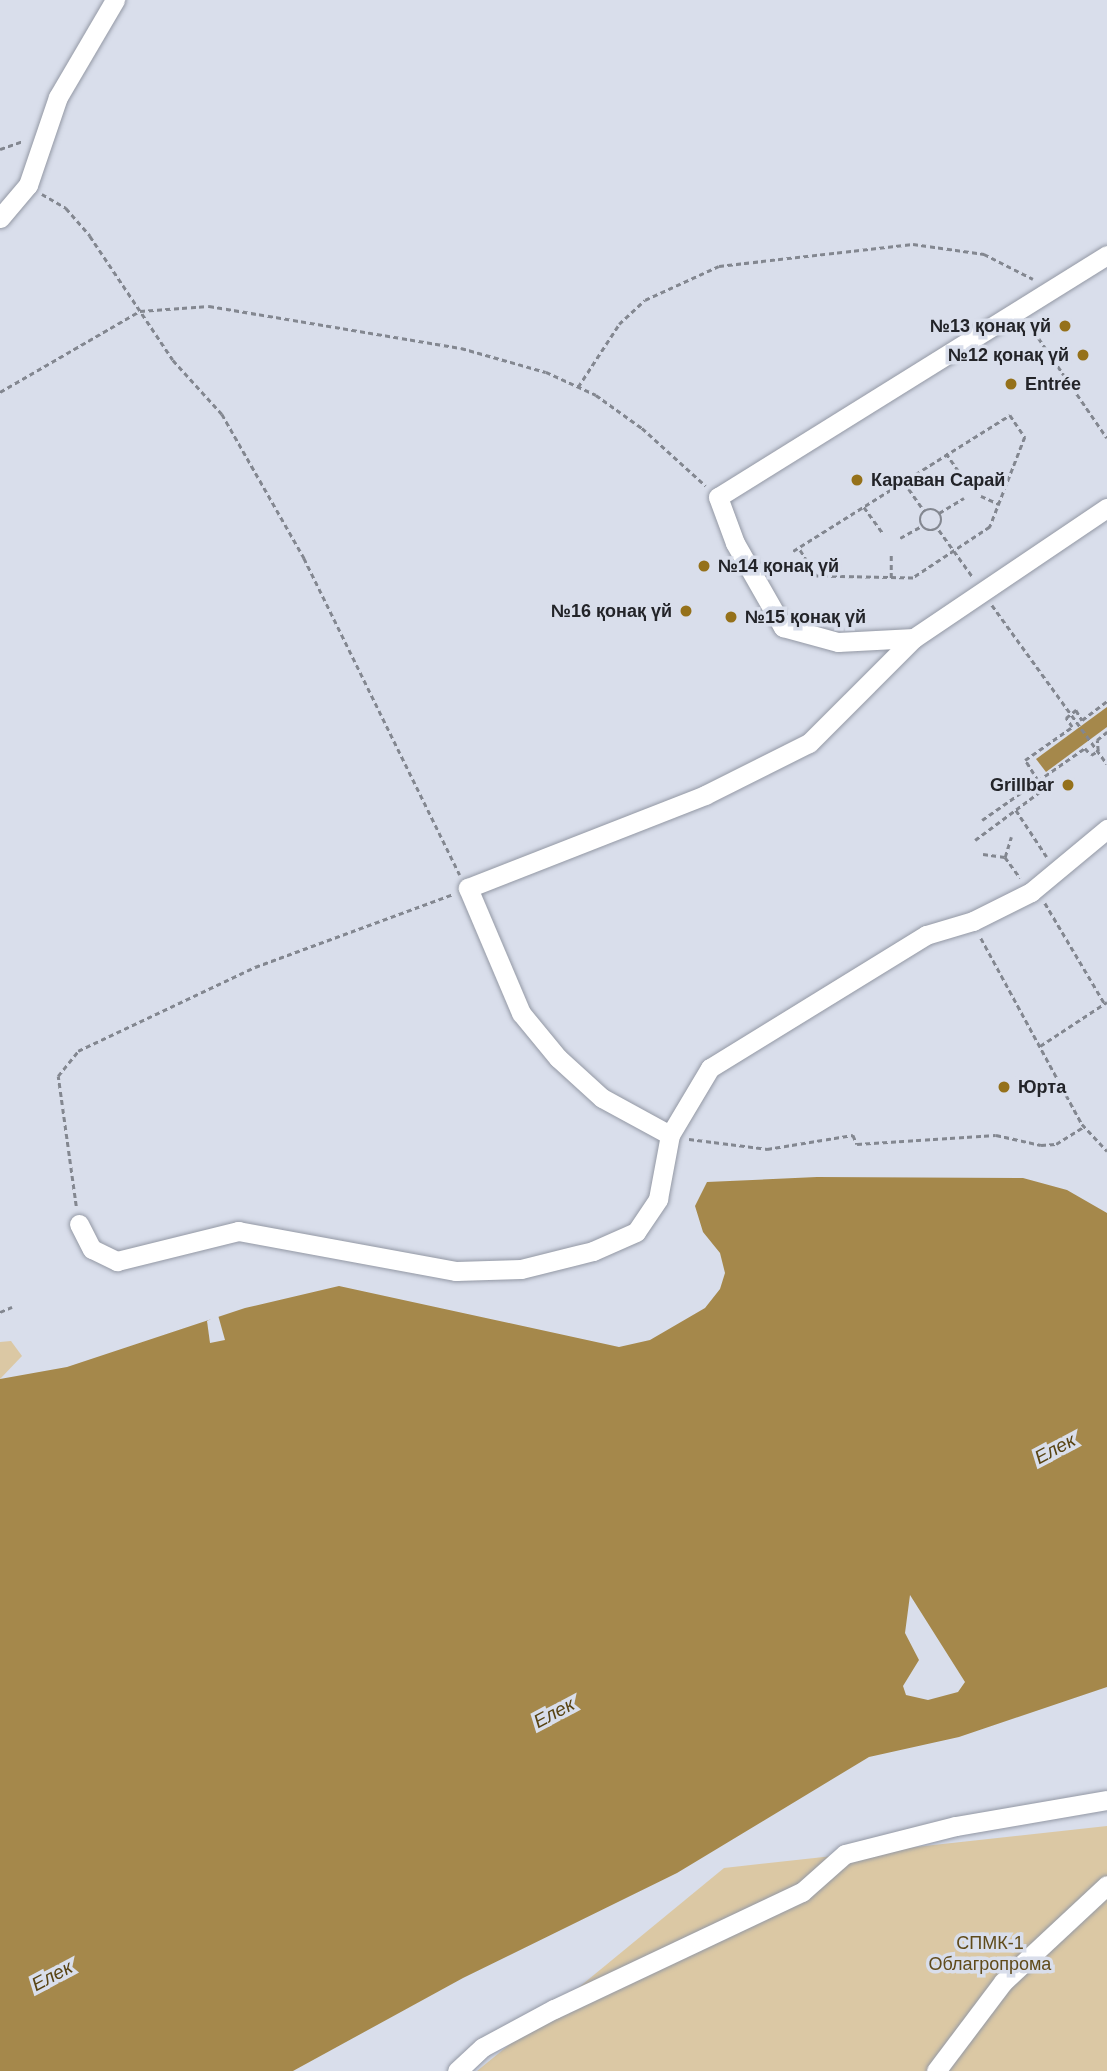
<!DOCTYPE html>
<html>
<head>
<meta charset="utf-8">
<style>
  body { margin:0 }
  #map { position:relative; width:1107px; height:2071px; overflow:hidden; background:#d9deeb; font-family:Arial,sans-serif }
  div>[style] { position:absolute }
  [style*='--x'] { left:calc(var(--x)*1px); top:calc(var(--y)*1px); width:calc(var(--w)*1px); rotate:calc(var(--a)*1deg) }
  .green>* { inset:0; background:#dbc8a4 }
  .water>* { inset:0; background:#a5884b }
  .pier>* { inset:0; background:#d9deeb }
  .path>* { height:2.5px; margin-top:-1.25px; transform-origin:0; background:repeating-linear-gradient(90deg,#838790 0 5px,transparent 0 8.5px) }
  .path>.ring { margin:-1.25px; padding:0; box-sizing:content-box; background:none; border:2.5px solid #838790; border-radius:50% }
  .roads { filter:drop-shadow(0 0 2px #9398a4) drop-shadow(0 0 2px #9398a4) }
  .minor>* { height:19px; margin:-9.5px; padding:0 9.5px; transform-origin:9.5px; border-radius:9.5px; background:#fff }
  .dots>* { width:19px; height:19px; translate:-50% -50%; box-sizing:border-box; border:4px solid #d9deeb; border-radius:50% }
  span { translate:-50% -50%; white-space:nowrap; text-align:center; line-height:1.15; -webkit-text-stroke:7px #d9deeb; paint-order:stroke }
  .poi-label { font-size:18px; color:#232429; font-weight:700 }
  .right { translate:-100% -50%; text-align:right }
  .left { translate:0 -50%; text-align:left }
  .park-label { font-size:18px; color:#5f4a1a }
  .water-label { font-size:19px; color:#584312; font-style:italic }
</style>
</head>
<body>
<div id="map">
  <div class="green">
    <i style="clip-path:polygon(11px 1341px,22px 1356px,0 1379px,0 1342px)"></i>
    <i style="clip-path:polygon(1107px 1826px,1107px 2071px,477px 2071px,724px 1868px)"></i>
  </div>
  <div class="water">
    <i style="clip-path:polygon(1107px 707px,1107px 727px,1046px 772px,1036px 759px)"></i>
    <i style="clip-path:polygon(evenodd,817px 1177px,1023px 1178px,1067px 1190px,1107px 1213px,1107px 1687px,959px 1737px,869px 1757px,677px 1873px,463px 1978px,293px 2071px,0 2071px,0 1379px,67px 1367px,245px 1308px,339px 1286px,619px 1347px,650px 1340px,705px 1308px,720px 1289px,725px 1273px,720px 1253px,703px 1232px,695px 1206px,707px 1182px,817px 1177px,910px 1595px,965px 1682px,958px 1692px,928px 1700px,906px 1695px,903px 1686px,919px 1660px,905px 1633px,910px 1595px)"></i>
  </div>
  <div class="pier">
    <i style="clip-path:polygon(218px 1315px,225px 1340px,210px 1343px,207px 1321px)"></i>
  </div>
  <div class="path">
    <i style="--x:0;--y:149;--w:24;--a:-19"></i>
    <i style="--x:42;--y:194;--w:28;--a:30"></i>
    <i style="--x:66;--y:208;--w:37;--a:49"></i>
    <i style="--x:90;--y:236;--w:149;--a:56.2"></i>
    <i style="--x:173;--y:360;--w:73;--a:47.8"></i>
    <i style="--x:222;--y:414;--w:166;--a:60.3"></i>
    <i style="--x:304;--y:558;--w:353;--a:63.8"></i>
    <i style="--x:1029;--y:324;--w:138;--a:55.6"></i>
    <i style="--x:578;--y:387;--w:75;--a:-56.9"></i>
    <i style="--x:619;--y:324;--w:35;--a:-43"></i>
    <i style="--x:645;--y:300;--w:81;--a:-24.7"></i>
    <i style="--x:719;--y:266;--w:195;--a:-6.5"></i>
    <i style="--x:913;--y:244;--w:72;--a:8"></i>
    <i style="--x:984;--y:254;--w:55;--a:27"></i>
    <i style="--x:0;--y:392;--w:162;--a:-30.1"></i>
    <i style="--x:140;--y:311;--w:69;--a:-4.1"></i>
    <i style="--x:209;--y:306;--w:255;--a:9.5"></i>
    <i style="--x:461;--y:348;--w:88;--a:15.8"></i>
    <i style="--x:546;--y:372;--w:55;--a:24.7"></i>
    <i style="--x:596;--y:395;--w:57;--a:35.7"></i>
    <i style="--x:642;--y:428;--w:86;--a:42.2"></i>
    <i style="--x:946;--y:453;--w:35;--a:55"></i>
    <i style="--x:904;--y:482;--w:35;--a:55"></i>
    <i style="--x:981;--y:496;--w:20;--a:24"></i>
    <i style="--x:864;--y:507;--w:32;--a:54"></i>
    <i class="ring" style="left:920px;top:509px;width:19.5px;height:19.5px"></i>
    <i style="--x:939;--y:513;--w:29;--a:-31"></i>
    <i style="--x:939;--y:530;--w:57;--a:54.3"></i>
    <i style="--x:900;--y:538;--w:25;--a:-29"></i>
    <i style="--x:793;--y:551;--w:256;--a:-32.1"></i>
    <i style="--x:1010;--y:415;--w:27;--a:56"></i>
    <i style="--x:1025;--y:437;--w:97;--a:111.3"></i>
    <i style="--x:990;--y:527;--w:92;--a:146.5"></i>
    <i style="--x:913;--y:578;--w:97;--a:-178.8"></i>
    <i style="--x:816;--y:576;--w:32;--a:-122"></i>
    <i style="--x:891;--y:578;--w:24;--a:-90"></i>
    <i style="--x:992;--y:605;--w:196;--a:54.1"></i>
    <i style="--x:1098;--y:751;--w:11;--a:-95"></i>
    <i style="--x:1097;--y:740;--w:13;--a:-39"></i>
    <i style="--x:1038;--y:781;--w:25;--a:-122"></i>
    <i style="--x:1025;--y:760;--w:57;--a:-35.1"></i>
    <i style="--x:1072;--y:727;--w:11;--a:-124"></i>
    <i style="--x:1066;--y:718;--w:13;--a:-39"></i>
    <i style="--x:1076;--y:710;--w:12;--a:59"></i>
    <i style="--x:1082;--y:720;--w:31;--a:-37"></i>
    <i style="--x:1016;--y:810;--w:56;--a:56.6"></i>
    <i style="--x:982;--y:820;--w:126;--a:-35"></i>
    <i style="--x:1085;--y:748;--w:9;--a:49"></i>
    <i style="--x:1091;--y:755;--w:8;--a:-30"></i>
    <i style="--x:975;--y:840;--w:82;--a:-36.6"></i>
    <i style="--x:1041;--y:791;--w:10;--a:-127"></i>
    <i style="--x:983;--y:854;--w:22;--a:8"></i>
    <i style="--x:1005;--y:857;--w:26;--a:54"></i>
    <i style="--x:1005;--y:857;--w:21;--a:-73"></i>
    <i style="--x:1045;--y:903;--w:117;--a:59.3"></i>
    <i style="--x:981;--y:938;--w:212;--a:61.5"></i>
    <i style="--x:1082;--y:1124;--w:37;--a:47"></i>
    <i style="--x:1040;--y:1046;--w:80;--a:-33.3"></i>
    <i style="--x:689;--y:1139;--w:79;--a:7.3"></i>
    <i style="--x:767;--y:1149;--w:87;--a:-9.2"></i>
    <i style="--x:853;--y:1135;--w:10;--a:66"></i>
    <i style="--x:857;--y:1144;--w:139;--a:-3.7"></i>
    <i style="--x:996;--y:1135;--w:46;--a:12.5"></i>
    <i style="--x:1041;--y:1145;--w:15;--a:-4"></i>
    <i style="--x:1056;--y:1144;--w:34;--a:-32"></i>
    <i style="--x:76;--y:1206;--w:131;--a:-97.9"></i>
    <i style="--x:58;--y:1076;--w:32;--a:-51"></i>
    <i style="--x:78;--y:1051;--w:196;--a:-25.4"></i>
    <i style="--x:255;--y:967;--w:211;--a:-20.2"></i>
    <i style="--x:0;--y:1312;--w:13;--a:-23"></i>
  </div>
  <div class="roads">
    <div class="minor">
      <i style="--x:0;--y:218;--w:43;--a:-49.7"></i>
      <i style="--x:28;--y:185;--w:93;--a:-71.2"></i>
      <i style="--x:58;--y:97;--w:113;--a:-59.6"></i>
      <i style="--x:1107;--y:255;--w:458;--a:148.1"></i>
      <i style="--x:718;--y:497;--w:49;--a:69.7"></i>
      <i style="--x:735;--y:543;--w:97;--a:60.3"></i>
      <i style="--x:783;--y:627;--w:57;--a:15.3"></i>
      <i style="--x:838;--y:642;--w:76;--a:-3"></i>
      <i style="--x:914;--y:638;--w:233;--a:-34"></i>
      <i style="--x:670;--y:1135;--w:77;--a:-151.4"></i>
      <i style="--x:602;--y:1098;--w:59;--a:-137.7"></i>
      <i style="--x:558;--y:1058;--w:58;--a:-129.4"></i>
      <i style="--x:521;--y:1013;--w:136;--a:-113"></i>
      <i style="--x:468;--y:888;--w:255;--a:-21.4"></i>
      <i style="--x:705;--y:795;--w:116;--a:-26.6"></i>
      <i style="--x:809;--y:743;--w:148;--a:-45"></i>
      <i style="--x:79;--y:1224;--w:28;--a:63"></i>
      <i style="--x:92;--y:1249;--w:28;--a:26"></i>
      <i style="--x:117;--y:1261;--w:125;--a:-13.9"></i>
      <i style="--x:238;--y:1231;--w:222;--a:10.4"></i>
      <i style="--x:456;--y:1271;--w:65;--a:-1.8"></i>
      <i style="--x:521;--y:1269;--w:74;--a:-14"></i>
      <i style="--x:593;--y:1251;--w:47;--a:-23.8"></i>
      <i style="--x:636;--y:1232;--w:40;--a:-56"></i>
      <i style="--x:658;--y:1199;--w:65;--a:-79.4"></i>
      <i style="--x:670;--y:1135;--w:78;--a:-59.2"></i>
      <i style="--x:710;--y:1068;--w:254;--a:-31.6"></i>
      <i style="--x:926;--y:935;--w:49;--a:-16.6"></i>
      <i style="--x:973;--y:921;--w:65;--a:-26.6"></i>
      <i style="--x:1031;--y:892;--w:99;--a:-39.7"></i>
      <i style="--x:457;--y:2071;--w:35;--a:-43"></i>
      <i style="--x:483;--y:2047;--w:81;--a:-28.2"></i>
      <i style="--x:554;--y:2009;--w:274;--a:-25.3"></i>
      <i style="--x:802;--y:1892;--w:57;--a:-41.5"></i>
      <i style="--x:845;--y:1854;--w:114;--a:-14.2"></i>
      <i style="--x:956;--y:1826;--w:153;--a:-9.8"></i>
      <i style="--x:936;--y:2071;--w:111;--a:-53"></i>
      <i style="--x:1003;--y:1982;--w:142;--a:-43"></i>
    </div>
  </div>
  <div class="dots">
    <i style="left:1065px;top:326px;background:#95711a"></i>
    <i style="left:1083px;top:355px;background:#95711a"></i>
    <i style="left:1011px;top:384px;background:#95711a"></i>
    <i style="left:857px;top:480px;background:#95711a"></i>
    <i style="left:704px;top:566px;background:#95711a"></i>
    <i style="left:686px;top:611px;background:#95711a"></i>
    <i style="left:731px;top:617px;background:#95711a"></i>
    <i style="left:1068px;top:785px;background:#95711a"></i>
    <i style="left:1004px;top:1087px;background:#95711a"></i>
  </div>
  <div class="poi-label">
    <span class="right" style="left:1051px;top:326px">№13 қонақ үй</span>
    <span class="right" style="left:1069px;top:355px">№12 қонақ үй</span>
    <span class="left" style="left:1025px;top:384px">Entrée</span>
    <span class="left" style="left:871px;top:480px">Караван Сарай</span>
    <span class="left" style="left:718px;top:566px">№14 қонақ үй</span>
    <span class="right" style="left:672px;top:611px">№16 қонақ үй</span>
    <span class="left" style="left:745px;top:617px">№15 қонақ үй</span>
    <span class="right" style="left:1054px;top:785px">Grillbar</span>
    <span class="left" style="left:1018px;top:1087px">Юрта</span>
  </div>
  <div class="park-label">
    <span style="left:990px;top:1954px">СПМК-1<br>Облагропрома</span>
  </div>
  <div class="water-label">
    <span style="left:1055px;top:1449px;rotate:-28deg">Елек</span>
    <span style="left:554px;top:1713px;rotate:-28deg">Елек</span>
    <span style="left:52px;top:1976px;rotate:-28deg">Елек</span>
  </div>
</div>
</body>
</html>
